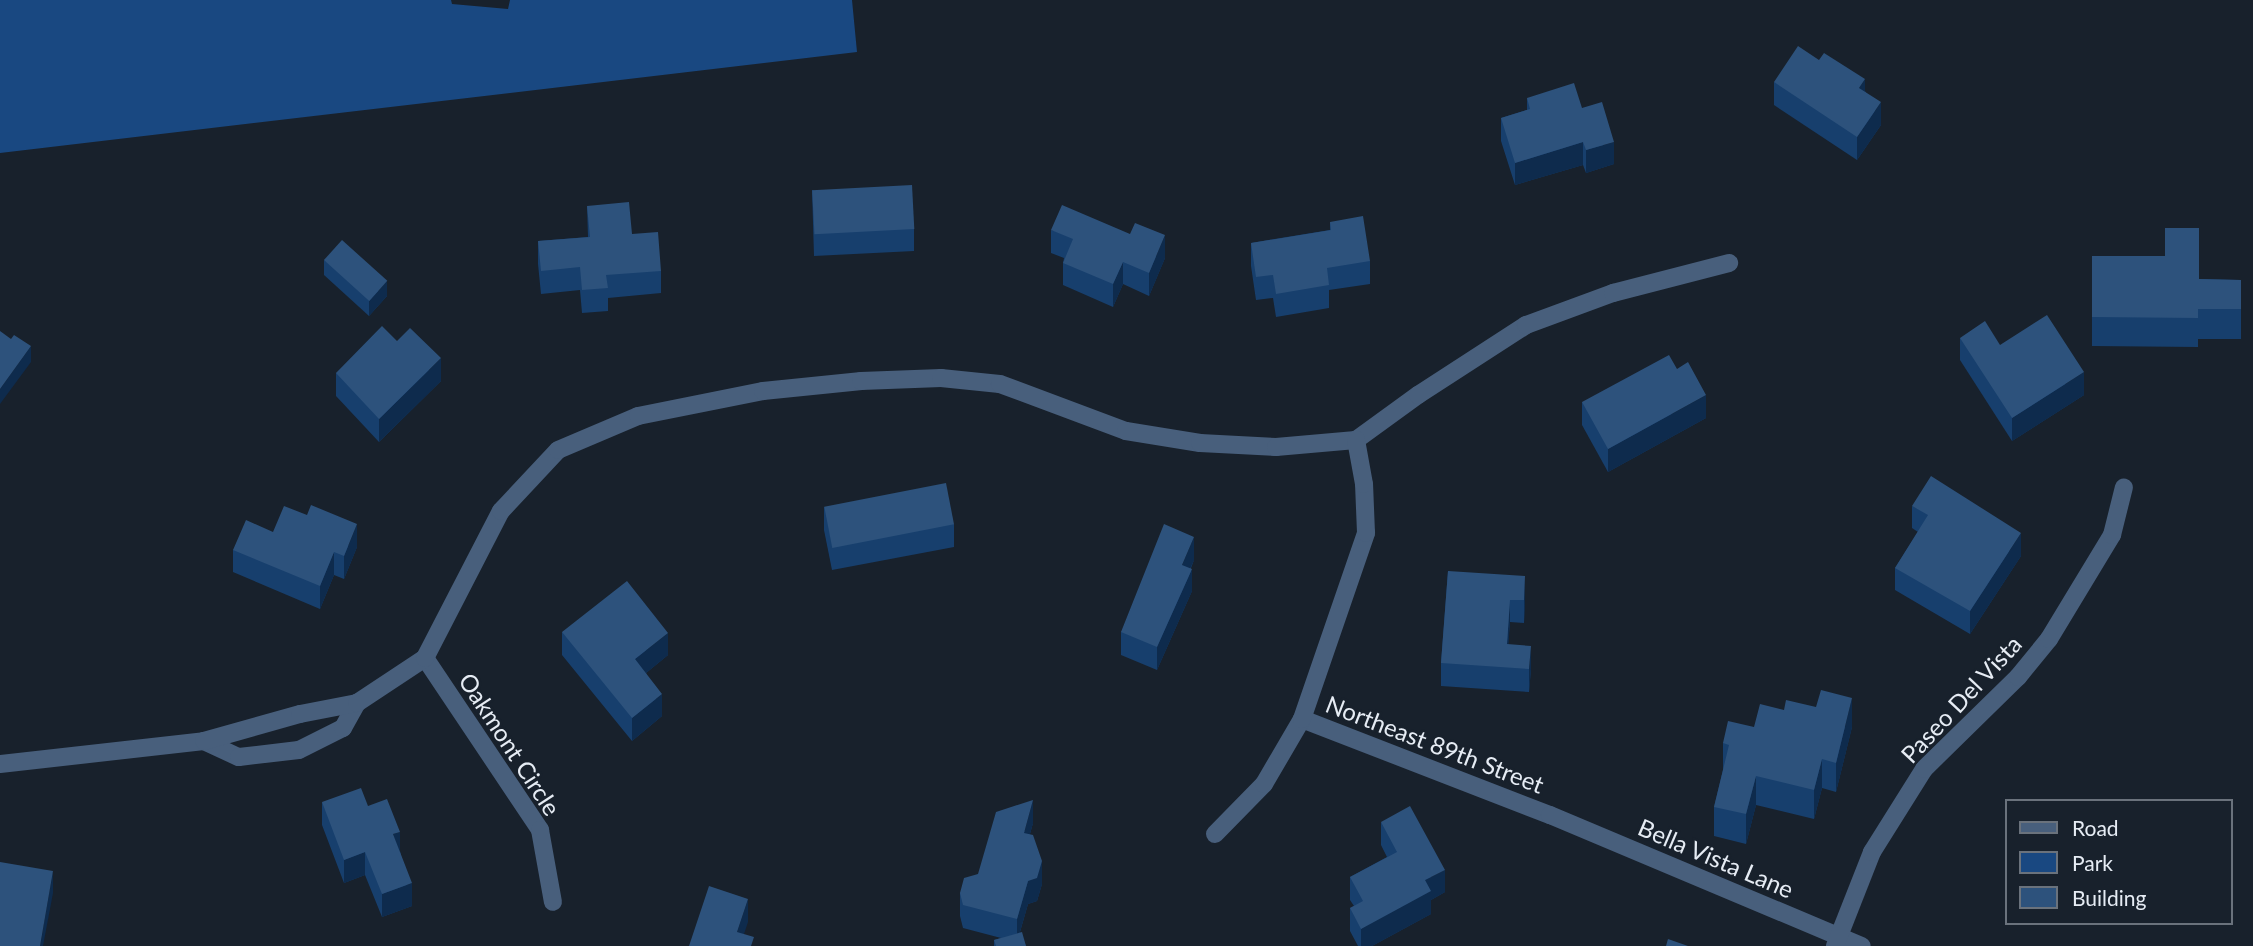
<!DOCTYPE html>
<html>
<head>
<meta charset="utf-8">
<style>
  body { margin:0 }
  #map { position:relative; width:2253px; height:946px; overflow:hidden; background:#18212c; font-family:Lato,sans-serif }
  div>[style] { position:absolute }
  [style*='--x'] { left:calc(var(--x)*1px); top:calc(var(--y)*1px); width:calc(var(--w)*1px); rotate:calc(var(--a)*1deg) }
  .green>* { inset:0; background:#194881 }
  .street>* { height:18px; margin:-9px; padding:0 9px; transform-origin:9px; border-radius:9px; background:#485f7c }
  .wall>* { inset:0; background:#173f6d }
  .shaded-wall>* { inset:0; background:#0e2b4d }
  .building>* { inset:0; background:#2d527c; transform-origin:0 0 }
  span { translate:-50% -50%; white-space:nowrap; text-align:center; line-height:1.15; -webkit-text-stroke:5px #18212c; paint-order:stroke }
  .street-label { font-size:24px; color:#e6ecf4 }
  .legend { position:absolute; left:2005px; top:799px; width:228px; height:126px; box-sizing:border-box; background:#18212c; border:2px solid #6a727c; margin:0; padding:9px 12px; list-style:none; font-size:21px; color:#e6ecf4 }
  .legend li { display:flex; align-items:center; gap:14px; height:35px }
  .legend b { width:35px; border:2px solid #6a727c }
</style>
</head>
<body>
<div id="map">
  <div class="green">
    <i style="clip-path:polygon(0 0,451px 0,452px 4px,508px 9px,510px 0,852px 0,857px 52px,0 153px)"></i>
  </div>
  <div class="street">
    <i style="--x:425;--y:658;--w:207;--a:56.2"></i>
    <i style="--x:540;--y:830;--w:73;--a:79.8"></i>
    <i style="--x:1302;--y:719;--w:266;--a:21.2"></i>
    <i style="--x:1550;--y:815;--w:338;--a:22.8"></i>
    <i style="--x:204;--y:741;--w:38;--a:25"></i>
    <i style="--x:239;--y:757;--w:60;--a:-6.7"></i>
    <i style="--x:299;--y:750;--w:49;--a:-26.6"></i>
    <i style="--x:343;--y:728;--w:29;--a:-61"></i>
    <i style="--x:0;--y:764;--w:205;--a:-6.4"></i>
    <i style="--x:204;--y:741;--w:100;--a:-15.7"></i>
    <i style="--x:300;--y:714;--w:58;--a:-10.9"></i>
    <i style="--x:357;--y:703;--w:82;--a:-33.5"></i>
    <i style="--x:425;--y:658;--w:165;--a:-62.7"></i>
    <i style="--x:501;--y:511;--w:83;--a:-46.9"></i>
    <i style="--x:558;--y:450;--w:87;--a:-23"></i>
    <i style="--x:638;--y:416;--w:127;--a:-11.3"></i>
    <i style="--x:763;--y:391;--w:99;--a:-5.8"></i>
    <i style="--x:861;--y:381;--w:80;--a:-2.1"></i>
    <i style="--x:941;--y:378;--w:59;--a:5.8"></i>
    <i style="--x:1000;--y:384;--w:134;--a:20.5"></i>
    <i style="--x:1126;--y:431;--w:75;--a:9.2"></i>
    <i style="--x:1200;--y:443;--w:76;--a:3"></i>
    <i style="--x:1276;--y:447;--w:80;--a:-5"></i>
    <i style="--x:1356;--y:440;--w:77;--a:-36"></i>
    <i style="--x:1418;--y:395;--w:129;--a:-32.9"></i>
    <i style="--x:1526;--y:325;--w:93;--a:-20.2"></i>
    <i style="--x:1613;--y:293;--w:120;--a:-14.5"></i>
    <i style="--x:1215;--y:834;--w:70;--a:-45.6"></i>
    <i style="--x:1264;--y:784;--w:75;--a:-59.7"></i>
    <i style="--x:1302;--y:719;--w:197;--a:-71"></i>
    <i style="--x:1366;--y:533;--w:49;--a:-92.3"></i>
    <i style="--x:1364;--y:484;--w:45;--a:-100.3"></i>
    <i style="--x:1835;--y:946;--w:101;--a:-68.5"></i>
    <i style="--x:1872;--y:852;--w:98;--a:-57.9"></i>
    <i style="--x:1924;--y:769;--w:132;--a:-44.4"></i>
    <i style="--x:2018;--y:677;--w:49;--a:-50.8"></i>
    <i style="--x:2049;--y:639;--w:122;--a:-58.8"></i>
    <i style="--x:2112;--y:535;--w:49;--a:-76"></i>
  </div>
  <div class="wall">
    <i style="clip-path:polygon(1774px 82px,1865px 91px,1881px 125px,1857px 160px,1774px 105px)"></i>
    <i style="clip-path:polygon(1527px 98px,1582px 108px,1614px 164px,1586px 173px,1583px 165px,1515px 185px,1501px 141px,1501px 118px,1527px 110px)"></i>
    <i style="clip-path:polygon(812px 190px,914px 229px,914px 251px,814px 256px)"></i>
    <i style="clip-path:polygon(587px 206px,632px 234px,661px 271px,661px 293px,608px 298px,608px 311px,582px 313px,580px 290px,541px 294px,538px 264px,538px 241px,588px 237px)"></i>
    <i style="clip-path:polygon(1330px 222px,1370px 261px,1370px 284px,1329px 290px,1329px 308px,1276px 317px,1273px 298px,1256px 300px,1251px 266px,1251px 243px,1330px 230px)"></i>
    <i style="clip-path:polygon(1051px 230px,1165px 258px,1149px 296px,1123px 284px,1113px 307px,1063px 285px,1063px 263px,1064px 258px,1051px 253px)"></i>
    <i style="clip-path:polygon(2092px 256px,2199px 279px,2241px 280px,2241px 339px,2198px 339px,2198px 347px,2092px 346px)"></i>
    <i style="clip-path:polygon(324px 260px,387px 296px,369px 316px,324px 275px)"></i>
    <i style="clip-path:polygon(1960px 338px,2000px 345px,2084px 395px,2012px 441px,1960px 360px)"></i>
    <i style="clip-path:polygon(397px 341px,441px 381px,379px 442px,336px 396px,336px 373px)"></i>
    <i style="clip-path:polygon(1582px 402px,1706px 418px,1608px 472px,1582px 425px)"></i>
    <i style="clip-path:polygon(1912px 506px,2021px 556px,1970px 634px,1895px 590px,1895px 568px,1918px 532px,1912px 528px)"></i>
    <i style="clip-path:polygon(824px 507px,954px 524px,954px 547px,832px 570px,824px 530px)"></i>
    <i style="clip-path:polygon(273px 532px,357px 547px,344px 579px,334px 575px,320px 609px,233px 572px,233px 550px)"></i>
    <i style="clip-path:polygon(1194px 560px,1191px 568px,1192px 591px,1157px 670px,1121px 655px,1121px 632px)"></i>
    <i style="clip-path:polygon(1448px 571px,1525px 599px,1524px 623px,1510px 622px,1508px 644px,1531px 669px,1529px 692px,1441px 686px,1441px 663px)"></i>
    <i style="clip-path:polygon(562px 632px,668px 655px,646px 673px,662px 716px,632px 741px,562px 655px)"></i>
    <i style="clip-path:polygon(1754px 727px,1852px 727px,1836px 792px,1822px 788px,1814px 819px,1756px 805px,1746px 844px,1714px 836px,1714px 807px,1723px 770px,1723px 743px)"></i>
    <i style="clip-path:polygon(322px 802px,400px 851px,412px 906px,382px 917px,365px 875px,344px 883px,322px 825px)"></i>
    <i style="clip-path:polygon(1381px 822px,1445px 892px,1431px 900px,1431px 914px,1372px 946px,1358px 946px,1350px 931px,1350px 908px,1354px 906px,1350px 900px,1350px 877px,1387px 857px,1381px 845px)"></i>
    <i style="clip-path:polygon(1033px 823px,1030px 834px,1042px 884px,1037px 901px,1028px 904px,1020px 932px,1026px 946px,994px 946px,994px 940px,1001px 938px,963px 928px,960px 916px,960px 893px,978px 874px)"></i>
  </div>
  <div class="shaded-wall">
    <i style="clip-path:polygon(1865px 79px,1865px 102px,1859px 88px)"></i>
    <i style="clip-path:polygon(1881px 102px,1881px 125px,1857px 160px,1857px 137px)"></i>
    <i style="clip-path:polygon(1583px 142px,1583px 165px,1515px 185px,1515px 163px)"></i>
    <i style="clip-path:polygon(1614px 142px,1614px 164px,1586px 173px,1586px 150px)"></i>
    <i style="clip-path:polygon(1165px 235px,1165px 258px,1149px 296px,1149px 273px)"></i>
    <i style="clip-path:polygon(1123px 262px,1123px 284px,1113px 307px,1113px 284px)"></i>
    <i style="clip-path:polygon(387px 281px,387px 296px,369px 316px,369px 301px)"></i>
    <i style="clip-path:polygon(31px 346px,31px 362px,0 404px,0 389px)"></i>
    <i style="clip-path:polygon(441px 358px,441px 381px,379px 442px,379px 419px)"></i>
    <i style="clip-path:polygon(2084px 372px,2084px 395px,2012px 441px,2012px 418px)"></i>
    <i style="clip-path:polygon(1706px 395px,1706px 418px,1608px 472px,1608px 449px)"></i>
    <i style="clip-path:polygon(357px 524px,357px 547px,344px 579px,344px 556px)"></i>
    <i style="clip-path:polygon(2021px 533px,2021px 556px,1970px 634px,1970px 611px)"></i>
    <i style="clip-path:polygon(1194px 537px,1194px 560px,1182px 587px,1182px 565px)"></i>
    <i style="clip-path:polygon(334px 552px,334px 575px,320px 609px,320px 586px)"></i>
    <i style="clip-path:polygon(1192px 569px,1192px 591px,1157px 670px,1157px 647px)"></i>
    <i style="clip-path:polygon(1525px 576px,1525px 599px,1524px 623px,1524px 600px)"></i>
    <i style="clip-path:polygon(1510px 600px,1510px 622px,1507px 667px,1507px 644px)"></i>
    <i style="clip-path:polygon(668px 633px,668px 655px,635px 682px,635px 659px)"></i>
    <i style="clip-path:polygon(1531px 646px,1531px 669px,1529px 692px,1529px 669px)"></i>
    <i style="clip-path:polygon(662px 694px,662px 716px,632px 741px,632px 718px)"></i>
    <i style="clip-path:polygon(1852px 698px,1852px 727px,1836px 792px,1836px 763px)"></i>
    <i style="clip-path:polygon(1822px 759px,1822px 788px,1814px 819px,1814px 790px)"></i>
    <i style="clip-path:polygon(1756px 776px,1756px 805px,1746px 844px,1746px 814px)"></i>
    <i style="clip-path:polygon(1033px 800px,1033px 823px,1024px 855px,1024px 833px)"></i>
    <i style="clip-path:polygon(400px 832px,400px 855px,393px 834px)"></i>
    <i style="clip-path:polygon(365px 852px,365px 875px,344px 883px,344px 860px)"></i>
    <i style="clip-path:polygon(1042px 861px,1042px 884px,1037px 901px,1028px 904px,1017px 942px,1017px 919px,1028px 881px)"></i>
    <i style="clip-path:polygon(1445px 870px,1445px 892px,1431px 900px,1431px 914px,1372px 946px,1361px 946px,1361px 929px,1425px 880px)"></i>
    <i style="clip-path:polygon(53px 871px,53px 893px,43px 946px,40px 946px)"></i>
    <i style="clip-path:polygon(412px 883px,412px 906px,382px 917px,382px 894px)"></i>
    <i style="clip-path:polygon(748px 899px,748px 922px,740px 946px,737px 932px)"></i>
  </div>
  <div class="building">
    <i style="clip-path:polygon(1798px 46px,1819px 60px,1824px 53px,1865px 79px,1859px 88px,1881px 102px,1857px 137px,1774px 82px)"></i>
    <i style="clip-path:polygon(1574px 83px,1582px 108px,1602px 102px,1614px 142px,1586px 150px,1583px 142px,1515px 163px,1501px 118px,1530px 109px,1527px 98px)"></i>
    <i style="left:912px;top:185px;width:44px;height:100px;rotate:87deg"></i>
    <i style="clip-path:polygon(629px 202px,632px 234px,658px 232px,661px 271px,606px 275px,608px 288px,582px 290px,580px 267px,541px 271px,538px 241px,590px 237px,587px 206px)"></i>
    <i style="clip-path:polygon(1062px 205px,1130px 234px,1135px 223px,1165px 235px,1149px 273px,1123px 262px,1113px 284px,1063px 263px,1073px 239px,1051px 230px)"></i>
    <i style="clip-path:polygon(1363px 216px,1370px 261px,1327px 268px,1329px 285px,1276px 294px,1273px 275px,1256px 277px,1251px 243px,1331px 230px,1330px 222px)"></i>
    <i style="clip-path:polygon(2165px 228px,2199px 228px,2199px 279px,2241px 280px,2241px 309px,2198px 309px,2198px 318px,2092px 317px,2092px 256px,2165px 256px)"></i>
    <i style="left:342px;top:240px;width:61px;height:27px;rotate:42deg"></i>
    <i style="clip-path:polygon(2047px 315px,2084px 372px,2012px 418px,1960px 338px,1985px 321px,2000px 345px)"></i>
    <i style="clip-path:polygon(382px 326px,397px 341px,410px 328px,441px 358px,379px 419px,336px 373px)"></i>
    <i style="clip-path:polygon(0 331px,11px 339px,14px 335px,31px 346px,0 389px)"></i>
    <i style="clip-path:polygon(1669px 355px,1677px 369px,1688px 362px,1706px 395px,1608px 449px,1582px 402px)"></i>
    <i style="clip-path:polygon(1931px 476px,2021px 533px,1970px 611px,1895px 568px,1928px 515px,1912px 506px)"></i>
    <i style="left:946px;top:483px;width:42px;height:124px;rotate:79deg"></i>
    <i style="clip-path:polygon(311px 505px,357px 524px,344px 556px,334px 552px,320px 586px,233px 550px,246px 520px,273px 532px,284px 506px,307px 515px)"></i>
    <i style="clip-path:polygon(1164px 524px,1194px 537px,1182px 565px,1192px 569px,1157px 647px,1121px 632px)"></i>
    <i style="clip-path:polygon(1448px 571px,1525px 576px,1524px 600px,1510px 600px,1507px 644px,1531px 646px,1529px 669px,1441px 663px)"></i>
    <i style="clip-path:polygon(627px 581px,668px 633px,635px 659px,662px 694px,632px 718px,562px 632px)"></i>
    <i style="clip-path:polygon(1821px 690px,1852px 698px,1836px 763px,1822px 759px,1814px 790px,1756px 776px,1746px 814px,1714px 807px,1729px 745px,1723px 743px,1728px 721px,1754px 727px,1760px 704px,1784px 710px,1786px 700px,1816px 707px)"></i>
    <i style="clip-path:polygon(361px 788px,368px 806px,387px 799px,400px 832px,393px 834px,412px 883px,382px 894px,365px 852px,344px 860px,322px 802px)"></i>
    <i style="clip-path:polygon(1033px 800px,1024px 833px,1033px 835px,1042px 861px,1037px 878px,1028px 881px,1017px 919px,963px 905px,960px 893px,964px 878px,978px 874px,996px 812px)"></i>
    <i style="clip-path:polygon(1410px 806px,1445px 870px,1425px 880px,1431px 891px,1361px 929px,1350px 908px,1363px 901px,1350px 877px,1397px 852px,1381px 822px)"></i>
    <i style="clip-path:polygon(0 862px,53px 871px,40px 946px,0 946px)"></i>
    <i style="clip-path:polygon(709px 886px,748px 899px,737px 932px,754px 937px,751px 946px,689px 946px)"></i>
    <i style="clip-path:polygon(1022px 932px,1026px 946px,996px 946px,994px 940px)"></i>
    <i style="clip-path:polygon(1668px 939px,1688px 946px,1666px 946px)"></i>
  </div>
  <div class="street-label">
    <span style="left:1961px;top:699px;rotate:-47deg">Paseo Del Vista</span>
    <span style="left:510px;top:744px;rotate:57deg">Oakmont Circle</span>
    <span style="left:1435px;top:744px;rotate:21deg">Northeast 89th Street</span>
    <span style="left:1716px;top:858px;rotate:23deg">Bella Vista Lane</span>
  </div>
  <ul class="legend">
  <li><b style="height:9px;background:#485f7c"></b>Road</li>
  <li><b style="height:19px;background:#194881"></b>Park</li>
  <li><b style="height:19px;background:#2d527c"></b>Building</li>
  </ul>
</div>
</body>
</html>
